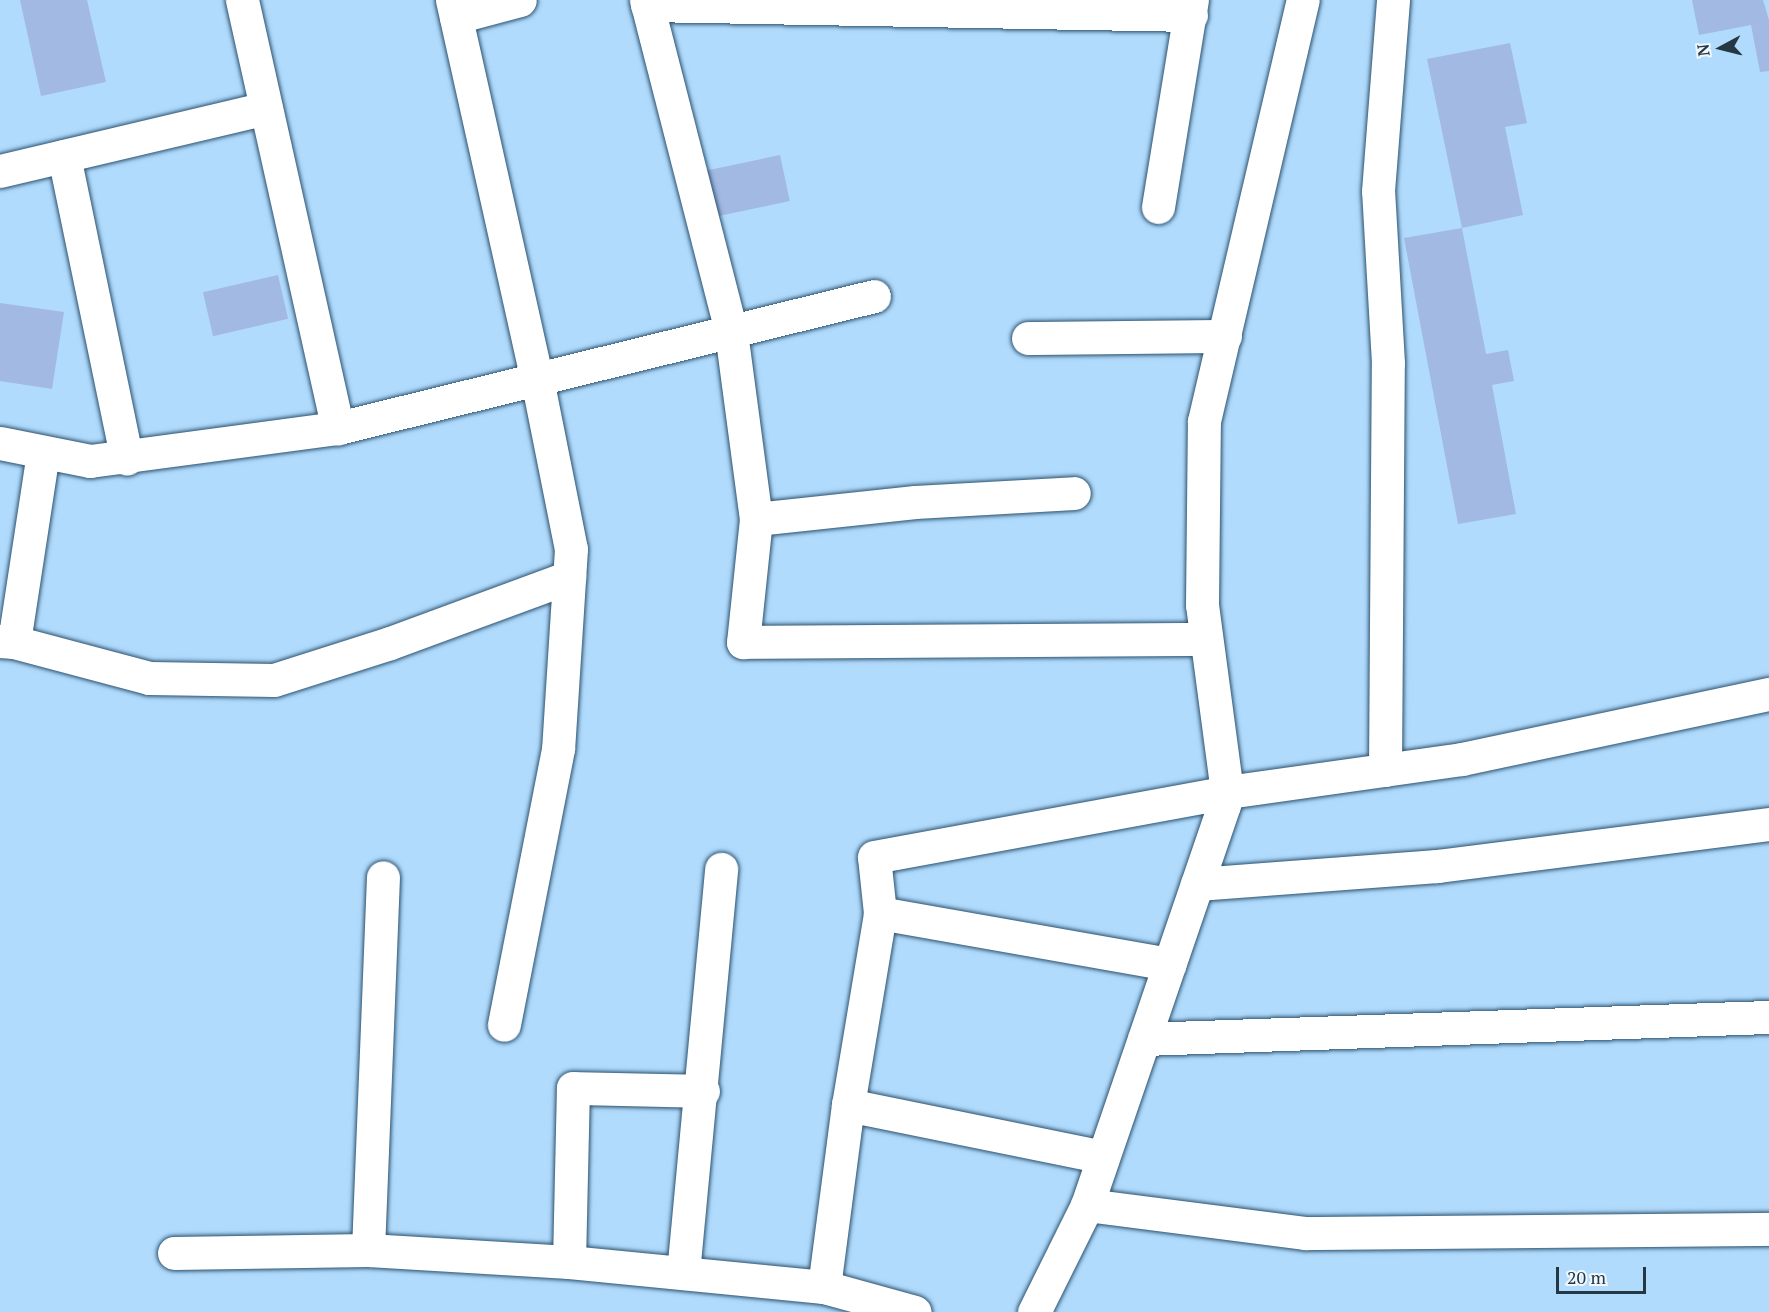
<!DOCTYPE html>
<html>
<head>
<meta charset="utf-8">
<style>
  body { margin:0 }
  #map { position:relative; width:1769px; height:1312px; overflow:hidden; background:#b1dbfd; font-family:"PT Serif",serif }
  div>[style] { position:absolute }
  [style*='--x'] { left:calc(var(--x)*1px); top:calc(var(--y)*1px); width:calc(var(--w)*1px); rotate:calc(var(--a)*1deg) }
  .building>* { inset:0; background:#a2b9e3; transform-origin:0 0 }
  .roads { filter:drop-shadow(0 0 2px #2c526f) drop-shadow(0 0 2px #2c526f) }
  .minor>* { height:33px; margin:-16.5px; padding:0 16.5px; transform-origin:16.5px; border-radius:16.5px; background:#fff }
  span { translate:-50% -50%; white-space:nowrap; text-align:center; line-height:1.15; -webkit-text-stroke:4.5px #eff8ff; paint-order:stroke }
  .north { position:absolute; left:1691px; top:18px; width:60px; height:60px; -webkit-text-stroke:4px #eff8ff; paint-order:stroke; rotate:263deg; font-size:16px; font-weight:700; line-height:24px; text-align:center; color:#263744 }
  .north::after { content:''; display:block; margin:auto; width:21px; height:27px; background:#263744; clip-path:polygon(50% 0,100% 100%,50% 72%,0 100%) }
  .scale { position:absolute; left:1556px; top:1267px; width:90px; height:27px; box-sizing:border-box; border:3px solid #263744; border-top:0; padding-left:8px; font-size:18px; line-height:21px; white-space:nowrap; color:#263744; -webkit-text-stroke:4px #eff8ff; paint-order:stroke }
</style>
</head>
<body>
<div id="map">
  <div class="building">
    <i style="clip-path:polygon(20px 0,87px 0,106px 82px,41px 96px)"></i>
    <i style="clip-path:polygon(1692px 0,1763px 0,1769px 20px,1769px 71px,1760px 72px,1751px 25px,1699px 35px)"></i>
    <i style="clip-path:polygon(1510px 43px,1527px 123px,1505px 127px,1523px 215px,1462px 228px,1486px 354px,1508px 350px,1514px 381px,1492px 385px,1516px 514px,1458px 524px,1404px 238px,1462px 228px,1427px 59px)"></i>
    <i style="left:780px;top:155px;width:47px;height:75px;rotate:78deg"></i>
    <i style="left:278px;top:275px;width:45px;height:77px;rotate:77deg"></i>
    <i style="clip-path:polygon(0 303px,64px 312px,52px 389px,0 381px)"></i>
  </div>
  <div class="roads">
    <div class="minor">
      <i style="--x:242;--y:0;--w:439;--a:77.4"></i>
      <i style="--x:452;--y:0;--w:388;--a:77.4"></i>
      <i style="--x:537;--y:379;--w:173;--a:78.7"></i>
      <i style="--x:571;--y:549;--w:200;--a:93.7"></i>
      <i style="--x:558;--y:749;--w:281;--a:101.1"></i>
      <i style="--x:646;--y:0;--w:343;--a:75.6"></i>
      <i style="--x:731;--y:332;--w:189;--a:82.4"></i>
      <i style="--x:756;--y:519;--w:124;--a:96"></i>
      <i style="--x:743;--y:642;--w:463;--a:-0.4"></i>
      <i style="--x:647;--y:5;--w:544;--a:1.05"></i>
      <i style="--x:456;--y:17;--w:66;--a:-14.9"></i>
      <i style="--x:64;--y:156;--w:309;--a:78.3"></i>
      <i style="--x:0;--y:171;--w:273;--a:-13.3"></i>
      <i style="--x:1158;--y:207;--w:210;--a:-80.7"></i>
      <i style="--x:1028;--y:338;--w:197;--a:-0.6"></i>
      <i style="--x:0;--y:443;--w:92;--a:11.3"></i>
      <i style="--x:90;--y:461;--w:250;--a:-7.6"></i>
      <i style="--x:338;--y:428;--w:552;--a:-13.83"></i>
      <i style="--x:756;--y:519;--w:160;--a:-6.1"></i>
      <i style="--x:915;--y:502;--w:159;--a:-3.2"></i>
      <i style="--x:0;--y:641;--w:14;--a:4"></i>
      <i style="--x:14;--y:642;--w:140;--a:14.9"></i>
      <i style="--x:149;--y:678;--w:125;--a:0.9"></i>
      <i style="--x:274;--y:680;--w:122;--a:-17.7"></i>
      <i style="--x:390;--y:643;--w:191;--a:-20.2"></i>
      <i style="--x:14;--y:642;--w:192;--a:-81.3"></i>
      <i style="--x:1385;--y:770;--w:407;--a:-89.6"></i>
      <i style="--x:1388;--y:363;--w:172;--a:-93.3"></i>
      <i style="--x:1378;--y:191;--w:192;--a:-85.5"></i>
      <i style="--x:1197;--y:884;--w:241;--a:-4.3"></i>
      <i style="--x:1437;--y:866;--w:335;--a:-7.2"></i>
      <i style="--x:880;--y:913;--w:56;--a:-96.1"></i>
      <i style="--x:874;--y:857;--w:359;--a:-10.4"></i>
      <i style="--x:1227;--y:792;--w:237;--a:-8"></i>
      <i style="--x:1462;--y:759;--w:314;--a:-12"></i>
      <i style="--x:1144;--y:1039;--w:625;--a:-2.02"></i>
      <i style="--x:848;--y:1105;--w:195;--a:-80.5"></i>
      <i style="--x:880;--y:913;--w:294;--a:10"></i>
      <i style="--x:1087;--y:1205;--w:220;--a:7.3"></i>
      <i style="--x:1305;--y:1233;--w:464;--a:-0.5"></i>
      <i style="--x:368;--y:1250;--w:373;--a:-87.7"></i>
      <i style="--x:174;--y:1253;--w:194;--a:-0.9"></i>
      <i style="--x:368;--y:1250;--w:201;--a:3.4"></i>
      <i style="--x:569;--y:1262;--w:256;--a:5.6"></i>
      <i style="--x:824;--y:1287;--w:94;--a:15.4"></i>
      <i style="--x:569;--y:1262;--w:174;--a:-88.7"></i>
      <i style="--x:573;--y:1088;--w:130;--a:1.3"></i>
      <i style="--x:683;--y:1273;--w:406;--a:-84.6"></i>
      <i style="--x:824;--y:1287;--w:184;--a:-82.5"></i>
      <i style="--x:848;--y:1105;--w:260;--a:11.5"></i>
      <i style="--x:1034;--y:1312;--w:119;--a:-63.6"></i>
      <i style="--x:1087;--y:1205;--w:423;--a:-71.1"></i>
      <i style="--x:1224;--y:805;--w:13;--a:-77"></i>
      <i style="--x:1227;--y:792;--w:189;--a:-97.6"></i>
      <i style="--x:1202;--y:605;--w:184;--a:-89.4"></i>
      <i style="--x:1204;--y:421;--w:432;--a:-76.8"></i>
    </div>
  </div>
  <div class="north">N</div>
  <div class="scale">20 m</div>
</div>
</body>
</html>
